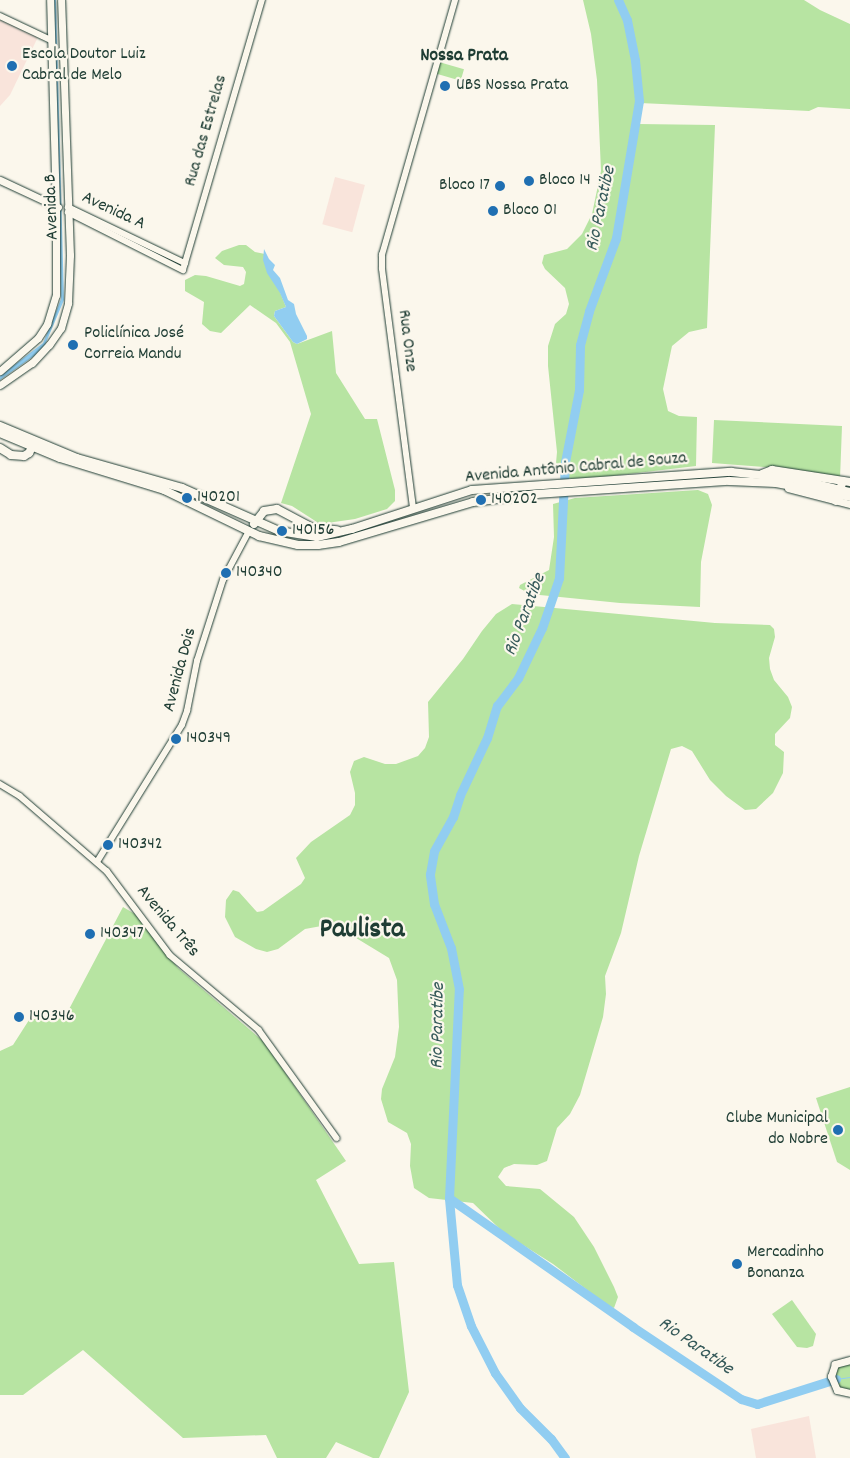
<!DOCTYPE html>
<html>
<head>
<meta charset="utf-8">
<style>
  body { margin:0 }
  #map { position:relative; width:850px; height:1458px; overflow:hidden; background:#fbf7ec; font-family:Dekko,sans-serif }
  div>[style] { position:absolute }
  [style*='--x'] { left:calc(var(--x)*1px); top:calc(var(--y)*1px); width:calc(var(--w)*1px); rotate:calc(var(--a)*1deg) }
  .built>* { inset:0; background:#f9e4db; transform-origin:0 0 }
  .green>* { inset:0; background:#b7e4a2; transform-origin:0 0 }
  .water>* { inset:0; background:#91cdf1 }
  .stream>* { height:1px; margin:-0.5px; padding:0 0.5px; transform-origin:0.5px; border-radius:0.5px; background:#91cdf1 }
  .river>* { height:9px; margin:-4.5px; padding:0 4.5px; transform-origin:4.5px; border-radius:4.5px; background:#91cdf1 }
  .roads { filter:drop-shadow(0 0 1px #1f3d34) drop-shadow(0 0 1px #1f3d34) }
  .tertiary>* { height:5.5px; margin:-2.75px; padding:0 2.75px; transform-origin:2.75px; border-radius:2.75px; background:#fbf7ec }
  .secondary>* { height:7px; margin:-3.5px; padding:0 3.5px; transform-origin:3.5px; border-radius:3.5px; background:#fbf7ec }
  .primary>* { height:8px; margin:-4px; padding:0 4px; transform-origin:4px; border-radius:4px; background:#fbf7ec }
  .trunk>* { height:8px; margin:-4px; padding:0 4px; transform-origin:4px; border-radius:4px; background:#fbf7ec }
  .dots>* { width:14px; height:14px; translate:-50% -50%; box-sizing:border-box; border:2px solid #fbf7ec; border-radius:50% }
  span { translate:-50% -50%; white-space:nowrap; text-align:center; line-height:1.15; -webkit-text-stroke:4.5px #fbf7ec; paint-order:stroke }
  .poi-label { font-size:18px; color:#1f3d34 }
  .left { translate:0 -50%; text-align:left }
  .right { translate:-100% -50%; text-align:right }
  .street-label { font-size:18px; color:#1f3d34 }
  .neighbourhood-label { font-size:19px; color:#1f3d34; font-weight:700 }
  .water-label { font-size:19px; color:#365a5a; font-style:italic }
  .town-label { font-size:28px; color:#1f3d34; font-weight:700 }
</style>
</head>
<body>
<div id="map">
  <div class="built">
    <i style="clip-path:polygon(0 19px,38px 37px,10px 95px,0 106px)"></i>
    <i style="left:335px;top:177px;width:31px;height:49px;rotate:15deg"></i>
    <i style="clip-path:polygon(809px 1416px,816px 1458px,756px 1458px,751px 1429px)"></i>
  </div>
  <div class="green">
    <i style="clip-path:polygon(583px 0,804px 0,820px 10px,850px 24px,850px 109px,818px 107px,809px 111px,640px 103px,638px 124px,715px 125px,707px 328px,689px 332px,672px 346px,663px 389px,668px 411px,679px 416px,697px 417px,696px 466px,578px 480px,564px 477px,556px 463px,557px 452px,548px 366px,548px 346px,555px 324px,566px 314px,569px 304px,565px 288px,545px 269px,542px 263px,544px 255px,567px 249px,582px 234px,592px 214px,601px 171px,597px 80px,591px 34px)"></i>
    <i style="left:439px;top:62px;width:26px;height:12px;rotate:16deg"></i>
    <i style="clip-path:polygon(239px 245px,246px 245px,255px 252px,265px 254px,286px 307px,275px 311px,274px 316px,293px 342px,297px 344px,332px 331px,336px 373px,365px 419px,377px 419px,395px 490px,395px 501px,387px 509px,355px 519px,320px 524px,292px 506px,281px 503px,311px 414px,290px 342px,276px 323px,250px 305px,221px 333px,210px 331px,202px 324px,204px 302px,185px 291px,185px 280px,195px 275px,206px 276px,240px 286px,244px 284px,246px 272px,243px 267px,224px 265px,215px 258px,222px 251px)"></i>
    <i style="clip-path:polygon(714px 420px,842px 426px,840px 479px,764px 467px,712px 463px)"></i>
    <i style="clip-path:polygon(698px 490px,708px 494px,712px 505px,701px 562px,700px 607px,620px 603px,530px 594px,519px 588px,520px 585px,549px 570px,554px 537px,553px 504px,575px 498px)"></i>
    <i style="clip-path:polygon(512px 604px,715px 623px,770px 625px,774px 629px,775px 637px,769px 658px,770px 669px,774px 680px,788px 697px,792px 707px,790px 718px,775px 734px,775px 745px,784px 752px,783px 773px,773px 793px,756px 809px,745px 810px,726px 796px,710px 780px,692px 751px,682px 746px,671px 749px,639px 856px,621px 933px,605px 976px,606px 994px,603px 1017px,580px 1095px,570px 1114px,557px 1128px,547px 1161px,537px 1165px,514px 1164px,504px 1168px,498px 1177px,506px 1186px,540px 1189px,574px 1217px,594px 1247px,614px 1287px,618px 1297px,614px 1308px,607px 1305px,553px 1264px,504px 1233px,473px 1203px,429px 1198px,414px 1188px,410px 1166px,411px 1144px,407px 1133px,388px 1122px,381px 1099px,382px 1089px,395px 1057px,399px 1027px,397px 980px,389px 958px,338px 927px,327px 925px,305px 929px,278px 949px,267px 952px,256px 949px,235px 937px,225px 917px,226px 900px,233px 890px,239px 892px,257px 912px,263px 911px,301px 884px,305px 878px,296px 858px,311px 842px,350px 815px,355px 805px,355px 793px,350px 772px,354px 761px,364px 757px,385px 764px,396px 764px,418px 756px,425px 748px,429px 737px,428px 702px,463px 659px,482px 631px,496px 614px)"></i>
    <i style="clip-path:polygon(123px 907px,135px 914px,178px 968px,264px 1042px,346px 1161px,316px 1180px,359px 1264px,394px 1262px,409px 1392px,379px 1458px,373px 1458px,336px 1442px,326px 1458px,277px 1458px,266px 1435px,183px 1438px,83px 1350px,23px 1395px,0 1395px,0 1051px,13px 1045px,29px 1020px,67px 1013px)"></i>
    <i style="clip-path:polygon(850px 1087px,850px 1170px,837px 1162px,816px 1098px)"></i>
    <i style="clip-path:polygon(792px 1300px,816px 1334px,813px 1346px,807px 1348px,797px 1347px,772px 1314px)"></i>
    <i style="clip-path:polygon(850px 1362px,850px 1391px,838px 1388px,833px 1372px,837px 1366px)"></i>
  </div>
  <div class="water">
    <i style="clip-path:polygon(53px 0,56px 0,64px 300px,45px 345px,34px 356px,0 380px,0 376px,43px 343px,61px 299px)"></i>
    <i style="clip-path:polygon(264px 249px,269px 259px,275px 265px,273px 270px,280px 278px,288px 300px,294px 304px,296px 314px,307px 336px,307px 339px,297px 344px,293px 342px,274px 316px,275px 311px,286px 307px,280px 293px,267px 273px,263px 260px)"></i>
  </div>
  <div class="stream">
    <i style="--x:836;--y:1379;--w:14;--a:-8"></i>
  </div>
  <div class="river">
    <i style="--x:449;--y:1198;--w:225;--a:35"></i>
    <i style="--x:633;--y:1327;--w:130;--a:33.7"></i>
    <i style="--x:741;--y:1399;--w:17;--a:17"></i>
    <i style="--x:757;--y:1404;--w:83;--a:-17.6"></i>
    <i style="--x:565;--y:1458;--w:24;--a:-126"></i>
    <i style="--x:551;--y:1439;--w:44;--a:-135"></i>
    <i style="--x:520;--y:1408;--w:43;--a:-125.5"></i>
    <i style="--x:495;--y:1373;--w:53;--a:-117.1"></i>
    <i style="--x:471;--y:1326;--w:43;--a:-108.9"></i>
    <i style="--x:457;--y:1285;--w:87;--a:-95.3"></i>
    <i style="--x:449;--y:1198;--w:209;--a:-87.3"></i>
    <i style="--x:459;--y:989;--w:42;--a:-101"></i>
    <i style="--x:451;--y:948;--w:47;--a:-111.1"></i>
    <i style="--x:434;--y:904;--w:30;--a:-98"></i>
    <i style="--x:430;--y:874;--w:23;--a:-80"></i>
    <i style="--x:434;--y:851;--w:39;--a:-61"></i>
    <i style="--x:453;--y:817;--w:23;--a:-72"></i>
    <i style="--x:460;--y:795;--w:63;--a:-64.7"></i>
    <i style="--x:487;--y:738;--w:34;--a:-73"></i>
    <i style="--x:497;--y:706;--w:35;--a:-53"></i>
    <i style="--x:518;--y:678;--w:55;--a:-64.4"></i>
    <i style="--x:542;--y:628;--w:53;--a:-71.2"></i>
    <i style="--x:559;--y:578;--w:116;--a:-87"></i>
    <i style="--x:565;--y:462;--w:73;--a:-79"></i>
    <i style="--x:579;--y:390;--w:45;--a:-88.7"></i>
    <i style="--x:580;--y:345;--w:35;--a:-75"></i>
    <i style="--x:589;--y:311;--w:78;--a:-69.7"></i>
    <i style="--x:616;--y:238;--w:139;--a:-80.5"></i>
    <i style="--x:639;--y:101;--w:41;--a:-95.6"></i>
    <i style="--x:635;--y:60;--w:41;--a:-101.3"></i>
    <i style="--x:627;--y:20;--w:22;--a:-114"></i>
  </div>
  <div class="roads">
    <div class="tertiary">
      <i style="--x:0;--y:16;--w:56;--a:25.2"></i>
      <i style="--x:68;--y:207;--w:130;--a:25.6"></i>
      <i style="--x:68;--y:212;--w:129;--a:26.8"></i>
      <i style="--x:183;--y:270;--w:281;--a:-73.7"></i>
      <i style="--x:413;--y:508;--w:241;--a:-97.4"></i>
      <i style="--x:382;--y:269;--w:14;--a:-90"></i>
      <i style="--x:382;--y:255;--w:265;--a:-74"></i>
      <i style="--x:0;--y:784;--w:23;--a:31"></i>
      <i style="--x:20;--y:796;--w:115;--a:40.8"></i>
      <i style="--x:107;--y:871;--w:105;--a:53.1"></i>
      <i style="--x:170;--y:955;--w:116;--a:40.1"></i>
      <i style="--x:259;--y:1030;--w:133;--a:54.2"></i>
      <i style="--x:97;--y:862;--w:161;--a:-58.2"></i>
      <i style="--x:182;--y:725;--w:15;--a:-70"></i>
      <i style="--x:187;--y:711;--w:51;--a:-78.7"></i>
      <i style="--x:197;--y:661;--w:85;--a:-72.2"></i>
      <i style="--x:223;--y:580;--w:55;--a:-62"></i>
    </div>
    <div class="secondary">
      <i style="--x:0;--y:180;--w:64;--a:25"></i>
      <i style="--x:0;--y:371;--w:50;--a:-41"></i>
      <i style="--x:38;--y:338;--w:17;--a:-57"></i>
      <i style="--x:47;--y:324;--w:30;--a:-73"></i>
      <i style="--x:56;--y:295;--w:85;--a:-90"></i>
      <i style="--x:56;--y:210;--w:210;--a:-91.6"></i>
      <i style="--x:0;--y:385;--w:39;--a:-35"></i>
      <i style="--x:32;--y:363;--w:25;--a:-47"></i>
      <i style="--x:49;--y:345;--w:21;--a:-55"></i>
      <i style="--x:61;--y:328;--w:26;--a:-74"></i>
      <i style="--x:68;--y:303;--w:48;--a:-87.6"></i>
      <i style="--x:70;--y:255;--w:255;--a:-92"></i>
      <i style="--x:788;--y:488;--w:64;--a:14.5"></i>
      <i style="--x:850;--y:1360;--w:16;--a:165"></i>
      <i style="--x:835;--y:1364;--w:13;--a:108"></i>
      <i style="--x:831;--y:1376;--w:15;--a:67"></i>
      <i style="--x:837;--y:1390;--w:13;--a:13"></i>
    </div>
    <div class="primary">
      <i style="--x:762;--y:474;--w:11;--a:-22"></i>
      <i style="--x:772;--y:470;--w:79;--a:8.7"></i>
    </div>
    <div class="trunk">
      <i style="--x:0;--y:426;--w:83;--a:22.6"></i>
      <i style="--x:77;--y:458;--w:109;--a:15.9"></i>
      <i style="--x:182;--y:488;--w:106;--a:23.9"></i>
      <i style="--x:279;--y:531;--w:38;--a:9"></i>
      <i style="--x:317;--y:537;--w:36;--a:-13"></i>
      <i style="--x:352;--y:529;--w:126;--a:-18"></i>
      <i style="--x:472;--y:490;--w:260;--a:-4"></i>
      <i style="--x:731;--y:472;--w:59;--a:5.8"></i>
      <i style="--x:790;--y:478;--w:62;--a:13.1"></i>
      <i style="--x:0;--y:433;--w:65;--a:22.6"></i>
      <i style="--x:60;--y:458;--w:109;--a:17.1"></i>
      <i style="--x:164;--y:490;--w:106;--a:25.8"></i>
      <i style="--x:259;--y:536;--w:40;--a:13"></i>
      <i style="--x:298;--y:545;--w:20;--a:0"></i>
      <i style="--x:318;--y:545;--w:21;--a:-8"></i>
      <i style="--x:339;--y:542;--w:140;--a:-16.6"></i>
      <i style="--x:473;--y:502;--w:64;--a:-7.2"></i>
      <i style="--x:536;--y:494;--w:193;--a:-3.9"></i>
      <i style="--x:729;--y:481;--w:47;--a:2.4"></i>
      <i style="--x:776;--y:483;--w:75;--a:10.7"></i>
      <i style="--x:0;--y:448;--w:13;--a:32"></i>
      <i style="--x:11;--y:455;--w:13;--a:4"></i>
      <i style="--x:24;--y:456;--w:6;--a:-31"></i>
      <i style="--x:29;--y:453;--w:11;--a:-63"></i>
      <i style="--x:836;--y:501;--w:21;--a:-71"></i>
      <i style="--x:254;--y:524;--w:16;--a:-52"></i>
      <i style="--x:264;--y:511;--w:13;--a:-9"></i>
      <i style="--x:277;--y:509;--w:40;--a:28"></i>
      <i style="--x:312;--y:528;--w:25;--a:5"></i>
    </div>
  </div>
  <div class="dots">
    <i style="left:12px;top:66px;background:#1f6fb2"></i>
    <i style="left:445px;top:86px;background:#1f6fb2"></i>
    <i style="left:529px;top:181px;background:#1f6fb2"></i>
    <i style="left:500px;top:186px;background:#1f6fb2"></i>
    <i style="left:493px;top:211px;background:#1f6fb2"></i>
    <i style="left:73px;top:345px;background:#1f6fb2"></i>
    <i style="left:187px;top:498px;background:#1f6fb2"></i>
    <i style="left:481px;top:500px;background:#1f6fb2"></i>
    <i style="left:282px;top:531px;background:#1f6fb2"></i>
    <i style="left:226px;top:573px;background:#1f6fb2"></i>
    <i style="left:176px;top:739px;background:#1f6fb2"></i>
    <i style="left:108px;top:845px;background:#1f6fb2"></i>
    <i style="left:90px;top:934px;background:#1f6fb2"></i>
    <i style="left:19px;top:1017px;background:#1f6fb2"></i>
    <i style="left:838px;top:1130px;background:#1f6fb2"></i>
    <i style="left:737px;top:1264px;background:#1f6fb2"></i>
  </div>
  <div class="poi-label">
    <span class="left" style="left:22px;top:66px">Escola Doutor Luiz<br>Cabral de Melo</span>
    <span class="left" style="left:456px;top:86px">UBS Nossa Prata</span>
    <span class="left" style="left:539px;top:181px">Bloco 14</span>
    <span class="right" style="left:490px;top:186px">Bloco 17</span>
    <span class="left" style="left:503px;top:211px">Bloco 01</span>
    <span class="left" style="left:84px;top:345px">Policlínica José<br>Correia Mandu</span>
    <span class="left" style="left:197px;top:498px">140201</span>
    <span class="left" style="left:491px;top:500px">140202</span>
    <span class="left" style="left:292px;top:531px">140156</span>
    <span class="left" style="left:236px;top:573px">140340</span>
    <span class="left" style="left:186px;top:739px">140349</span>
    <span class="left" style="left:118px;top:845px">140342</span>
    <span class="left" style="left:100px;top:934px">140347</span>
    <span class="left" style="left:29px;top:1017px">140346</span>
    <span class="right" style="left:828px;top:1130px">Clube Municipal<br>do Nobre</span>
    <span class="left" style="left:747px;top:1264px">Mercadinho<br>Bonanza</span>
  </div>
  <div class="street-label">
    <span style="left:207px;top:131px;rotate:-74deg">Rua das Estrelas</span>
    <span style="left:53px;top:207px;rotate:-92deg">Avenida B</span>
    <span style="left:113px;top:212px;rotate:25deg">Avenida A</span>
    <span style="left:406px;top:341px;rotate:83deg">Rua Onze</span>
    <span style="left:576px;top:469px;rotate:-5deg">Avenida Antônio Cabral de Souza</span>
    <span style="left:181px;top:670px;rotate:-75deg">Avenida Dois</span>
    <span style="left:167px;top:922px;rotate:50deg">Avenida Três</span>
  </div>
  <div class="neighbourhood-label">
    <span style="left:464px;top:57px">Nossa Prata</span>
  </div>
  <div class="water-label">
    <span style="left:602px;top:209px;rotate:-78deg">Rio Paratibe</span>
    <span style="left:526px;top:615px;rotate:-69deg">Rio Paratibe</span>
    <span style="left:439px;top:1026px;rotate:-89deg">Rio Paratibe</span>
    <span style="left:695px;top:1347px;rotate:35deg">Rio Paratibe</span>
  </div>
  <div class="town-label">
    <span style="left:362px;top:931px">Paulista</span>
  </div>
</div>
</body>
</html>
